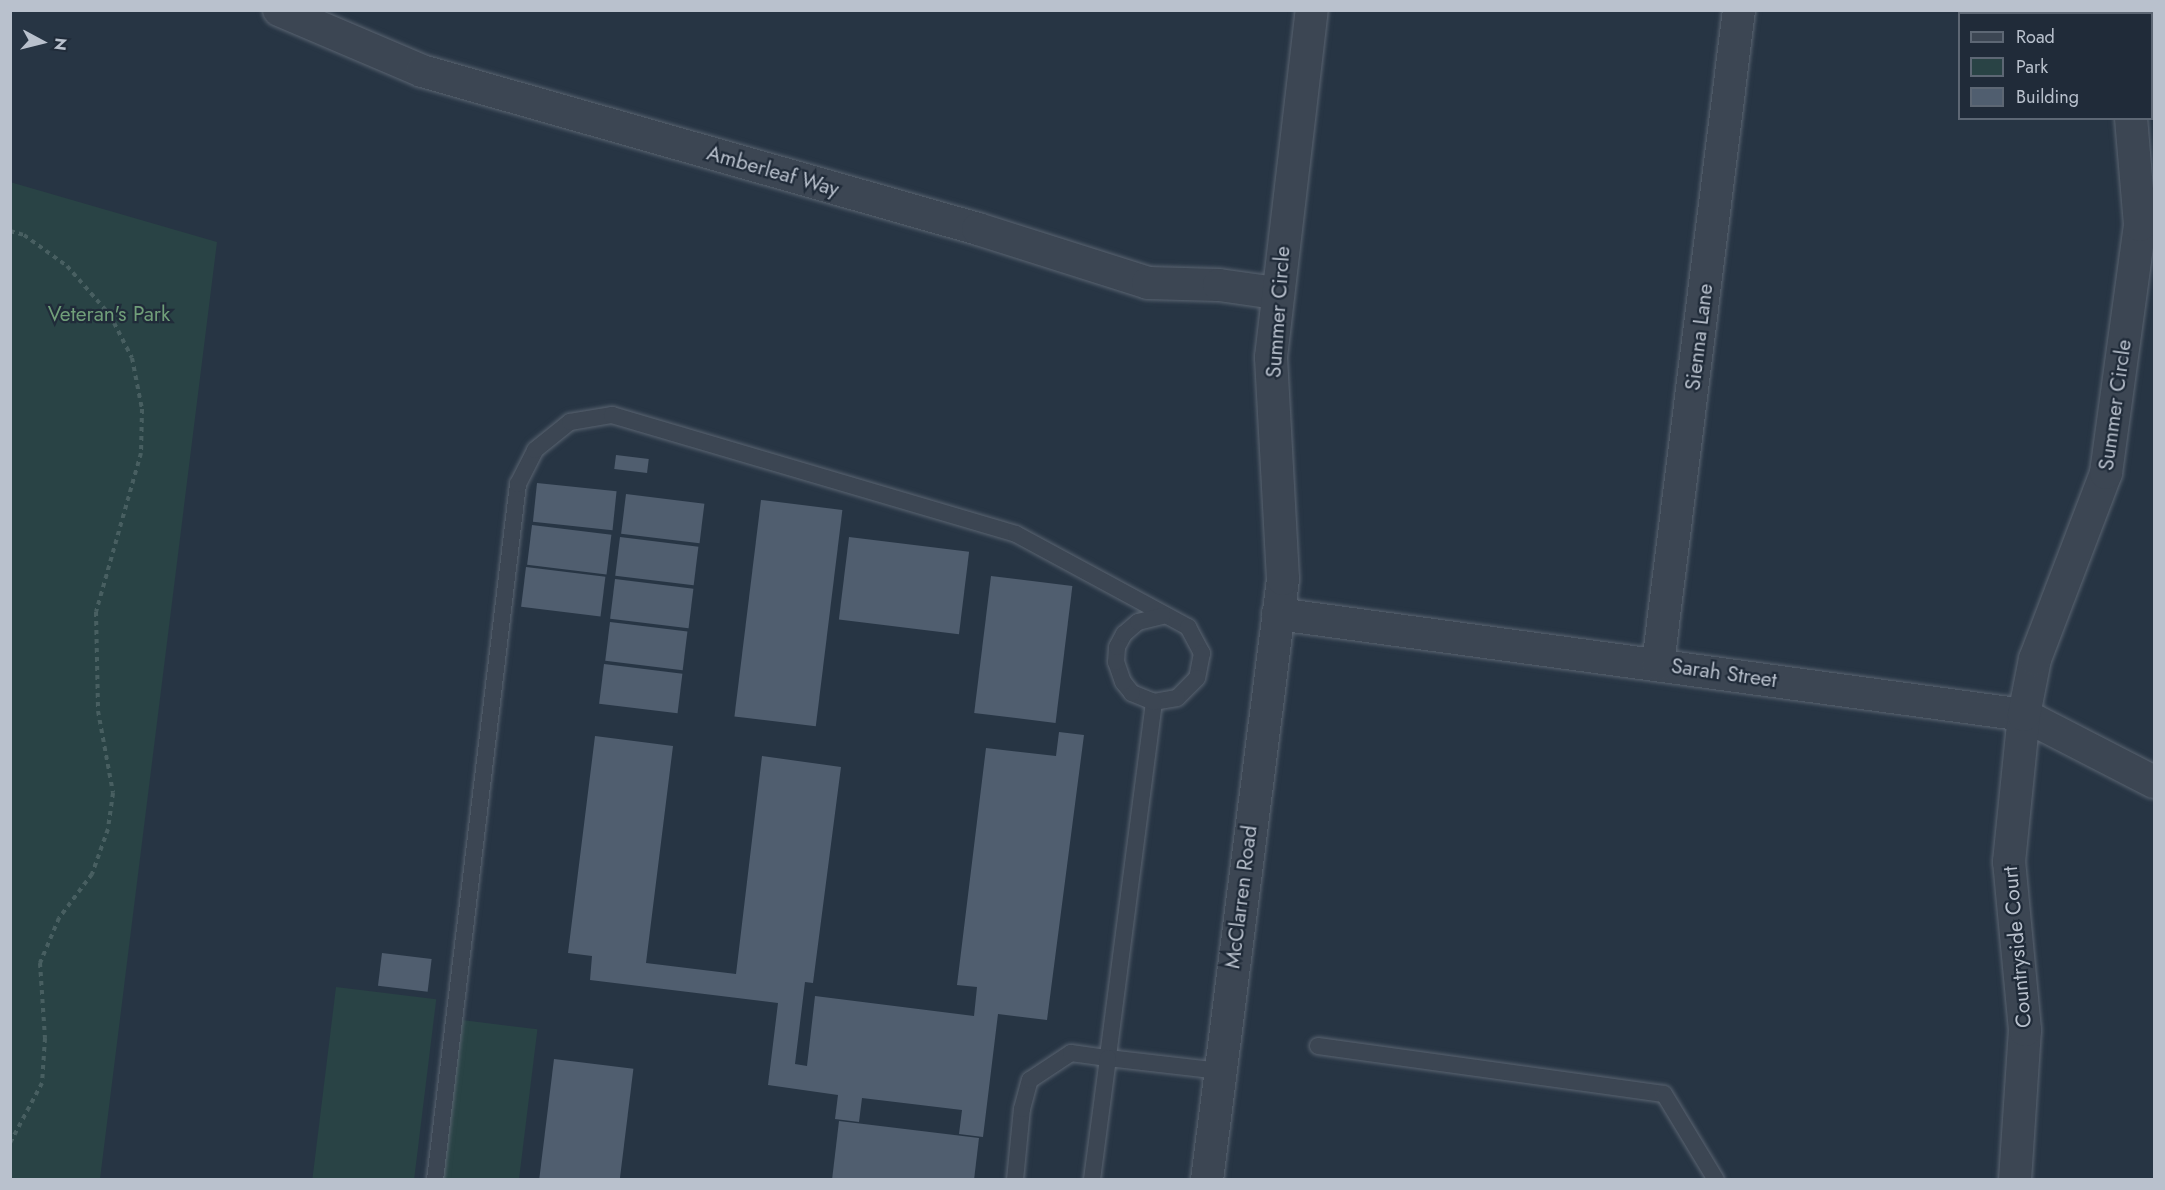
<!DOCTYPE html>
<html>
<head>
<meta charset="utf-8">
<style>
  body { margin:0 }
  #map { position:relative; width:2165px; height:1190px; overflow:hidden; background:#273544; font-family:Jost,sans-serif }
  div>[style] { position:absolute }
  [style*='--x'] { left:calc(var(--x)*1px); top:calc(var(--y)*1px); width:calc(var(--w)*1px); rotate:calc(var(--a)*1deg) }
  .green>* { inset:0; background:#294345; transform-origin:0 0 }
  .building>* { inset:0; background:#505e6f; transform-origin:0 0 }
  .path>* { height:4px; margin-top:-2px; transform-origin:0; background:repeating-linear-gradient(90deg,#485f61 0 4.5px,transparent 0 9px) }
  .roads { filter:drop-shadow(0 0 2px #5a6471) drop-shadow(0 0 2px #5a6471) }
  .lane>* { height:16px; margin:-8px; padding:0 8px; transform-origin:8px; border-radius:8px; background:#3c4653 }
  .street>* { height:32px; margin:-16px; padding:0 16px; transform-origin:16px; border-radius:16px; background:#3c4653 }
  span { translate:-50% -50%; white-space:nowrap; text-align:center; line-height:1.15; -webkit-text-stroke:4.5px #202b39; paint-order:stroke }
  .street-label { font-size:21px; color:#b9c1cd }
  .park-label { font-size:21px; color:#709e79 }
  .frame { position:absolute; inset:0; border:12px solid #b9c1cd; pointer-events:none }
  .legend { position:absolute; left:1958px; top:12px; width:195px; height:108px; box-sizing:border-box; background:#202b39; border:2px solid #5d6774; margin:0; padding:8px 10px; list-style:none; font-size:18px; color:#b9c1cd }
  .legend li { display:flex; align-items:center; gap:12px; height:30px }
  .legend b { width:30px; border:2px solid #5d6774 }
  .north { position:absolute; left:12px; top:12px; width:60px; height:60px; -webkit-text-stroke:4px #202b39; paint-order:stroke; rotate:97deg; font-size:16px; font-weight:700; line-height:24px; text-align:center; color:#b9c1cd }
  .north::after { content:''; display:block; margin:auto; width:21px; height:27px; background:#b9c1cd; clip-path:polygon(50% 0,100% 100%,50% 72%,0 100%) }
</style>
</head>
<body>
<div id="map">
  <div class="green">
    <i style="clip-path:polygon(10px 182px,217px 242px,100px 1179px,11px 1179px)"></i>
    <i style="left:336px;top:987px;width:101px;height:193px;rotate:7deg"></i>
    <i style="left:462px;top:1020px;width:76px;height:161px;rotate:7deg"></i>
  </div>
  <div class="building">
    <i style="left:616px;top:455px;width:33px;height:14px;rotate:7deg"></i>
    <i style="left:537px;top:483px;width:80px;height:39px;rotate:6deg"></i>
    <i style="left:626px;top:494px;width:79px;height:40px;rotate:7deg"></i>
    <i style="left:761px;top:500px;width:82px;height:218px;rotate:7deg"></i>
    <i style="left:532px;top:525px;width:80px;height:40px;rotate:7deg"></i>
    <i style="left:620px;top:537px;width:79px;height:39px;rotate:7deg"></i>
    <i style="left:849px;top:537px;width:121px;height:83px;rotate:7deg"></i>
    <i style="left:526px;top:567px;width:80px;height:40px;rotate:7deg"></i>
    <i style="left:991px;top:576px;width:82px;height:138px;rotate:7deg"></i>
    <i style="left:615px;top:579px;width:79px;height:40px;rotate:7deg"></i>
    <i style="left:610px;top:622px;width:78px;height:39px;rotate:7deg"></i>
    <i style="left:604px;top:664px;width:79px;height:40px;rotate:7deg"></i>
    <i style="clip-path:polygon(1059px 732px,1084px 735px,1047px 1020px,998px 1014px,983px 1137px,959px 1134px,962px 1110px,862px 1098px,859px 1122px,835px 1119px,838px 1095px,768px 1085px,778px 1003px,590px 980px,592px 956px,568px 953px,595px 736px,673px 746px,646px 963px,736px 974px,762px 756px,841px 767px,813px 983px,805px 982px,795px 1064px,807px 1066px,815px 996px,974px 1016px,977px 987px,957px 985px,986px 748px,1056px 756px)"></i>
    <i style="left:382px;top:953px;width:50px;height:33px;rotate:7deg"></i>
    <i style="left:554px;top:1059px;width:80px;height:122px;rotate:7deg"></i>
    <i style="clip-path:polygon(839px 1121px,979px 1138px,974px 1180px,832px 1180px)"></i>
  </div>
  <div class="path">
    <i style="--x:10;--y:231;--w:15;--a:16"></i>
    <i style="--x:24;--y:235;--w:53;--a:35.8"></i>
    <i style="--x:67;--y:266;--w:65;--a:48.7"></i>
    <i style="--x:110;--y:315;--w:48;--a:62.9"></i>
    <i style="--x:132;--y:358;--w:52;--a:78.9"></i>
    <i style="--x:142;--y:409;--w:44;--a:91.3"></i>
    <i style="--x:141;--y:453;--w:165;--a:105.8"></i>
    <i style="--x:96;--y:612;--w:99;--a:88.8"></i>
    <i style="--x:98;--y:711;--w:83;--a:79.6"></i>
    <i style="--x:113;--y:793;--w:36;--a:98"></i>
    <i style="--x:108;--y:829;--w:48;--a:109.6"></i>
    <i style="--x:92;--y:874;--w:55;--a:126.9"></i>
    <i style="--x:59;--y:918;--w:49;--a:112.9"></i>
    <i style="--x:40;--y:963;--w:75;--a:86.2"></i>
    <i style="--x:45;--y:1038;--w:45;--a:93.8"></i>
    <i style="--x:42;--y:1083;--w:68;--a:118.1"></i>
  </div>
  <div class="roads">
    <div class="lane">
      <i style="--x:1154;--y:702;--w:359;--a:97.4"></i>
      <i style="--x:1108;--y:1058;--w:113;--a:6.6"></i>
      <i style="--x:1318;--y:1046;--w:349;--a:7.9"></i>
      <i style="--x:1664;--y:1094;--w:100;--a:58.8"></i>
      <i style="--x:435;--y:1180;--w:701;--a:-83.2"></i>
      <i style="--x:518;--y:484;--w:38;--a:-63"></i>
      <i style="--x:535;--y:450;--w:45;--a:-38.7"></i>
      <i style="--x:570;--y:422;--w:43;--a:-9.5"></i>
      <i style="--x:612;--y:415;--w:421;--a:16.4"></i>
      <i style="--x:1016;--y:534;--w:196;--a:28.4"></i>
      <i style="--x:1188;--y:627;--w:30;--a:62"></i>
      <i style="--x:1202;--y:653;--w:25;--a:101"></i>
      <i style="--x:1197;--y:678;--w:28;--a:135"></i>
      <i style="--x:1177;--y:698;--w:23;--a:170"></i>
      <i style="--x:1154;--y:702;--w:24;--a:-158"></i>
      <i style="--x:1132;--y:693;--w:14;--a:-129"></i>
      <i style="--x:1123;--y:682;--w:21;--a:-109"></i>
      <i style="--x:1116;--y:662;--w:15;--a:-86"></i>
      <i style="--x:1117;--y:647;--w:15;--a:-62"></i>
      <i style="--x:1124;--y:634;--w:18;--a:-41"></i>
      <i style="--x:1138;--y:622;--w:25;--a:-14"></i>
      <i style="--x:1015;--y:1180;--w:71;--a:-84.4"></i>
      <i style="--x:1022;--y:1109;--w:30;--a:-75"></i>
      <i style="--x:1030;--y:1080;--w:49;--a:-33.4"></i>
      <i style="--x:1071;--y:1053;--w:37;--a:8"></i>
      <i style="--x:1108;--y:1058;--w:123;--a:97.5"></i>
    </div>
    <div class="street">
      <i style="--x:279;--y:10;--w:155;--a:23.1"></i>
      <i style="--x:422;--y:71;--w:578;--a:15.86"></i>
      <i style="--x:978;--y:229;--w:178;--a:17.6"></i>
      <i style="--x:1148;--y:283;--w:71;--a:1.6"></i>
      <i style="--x:1219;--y:285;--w:58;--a:8"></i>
      <i style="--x:2078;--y:10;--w:4;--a:76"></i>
      <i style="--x:1278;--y:614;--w:753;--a:7.71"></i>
      <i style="--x:2024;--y:715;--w:146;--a:27.3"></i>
      <i style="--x:1658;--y:664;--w:659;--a:-82.94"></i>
      <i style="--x:1207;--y:1180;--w:606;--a:-82.79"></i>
      <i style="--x:1283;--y:579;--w:222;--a:-93.1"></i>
      <i style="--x:1271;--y:357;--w:349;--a:-83.3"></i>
      <i style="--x:2015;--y:1180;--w:150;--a:-86.2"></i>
      <i style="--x:2025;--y:1030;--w:169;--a:-95.4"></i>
      <i style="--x:2009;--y:862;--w:148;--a:-84.2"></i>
      <i style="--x:2024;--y:715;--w:57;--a:-78.9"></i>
      <i style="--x:2035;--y:659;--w:199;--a:-69.1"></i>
      <i style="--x:2106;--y:473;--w:250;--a:-82.2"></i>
      <i style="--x:2140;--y:225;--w:107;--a:-94.8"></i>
    </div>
  </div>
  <div class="street-label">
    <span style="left:773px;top:171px;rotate:16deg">Amberleaf Way</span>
    <span style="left:1278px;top:312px;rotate:-86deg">Summer Circle</span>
    <span style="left:1699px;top:337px;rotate:-83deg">Sienna Lane</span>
    <span style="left:2115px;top:405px;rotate:-82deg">Summer Circle</span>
    <span style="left:1724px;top:673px;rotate:8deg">Sarah Street</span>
    <span style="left:1241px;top:897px;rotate:-83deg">McClarren Road</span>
    <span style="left:2017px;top:947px;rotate:-95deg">Countryside Court</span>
  </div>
  <div class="park-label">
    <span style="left:109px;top:314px">Veteran's Park</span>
  </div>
  <div class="frame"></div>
  <ul class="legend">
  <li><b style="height:8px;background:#3c4653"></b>Road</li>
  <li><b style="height:16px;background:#294345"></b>Park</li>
  <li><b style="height:16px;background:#505e6f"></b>Building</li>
  </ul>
  <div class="north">N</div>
</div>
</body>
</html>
